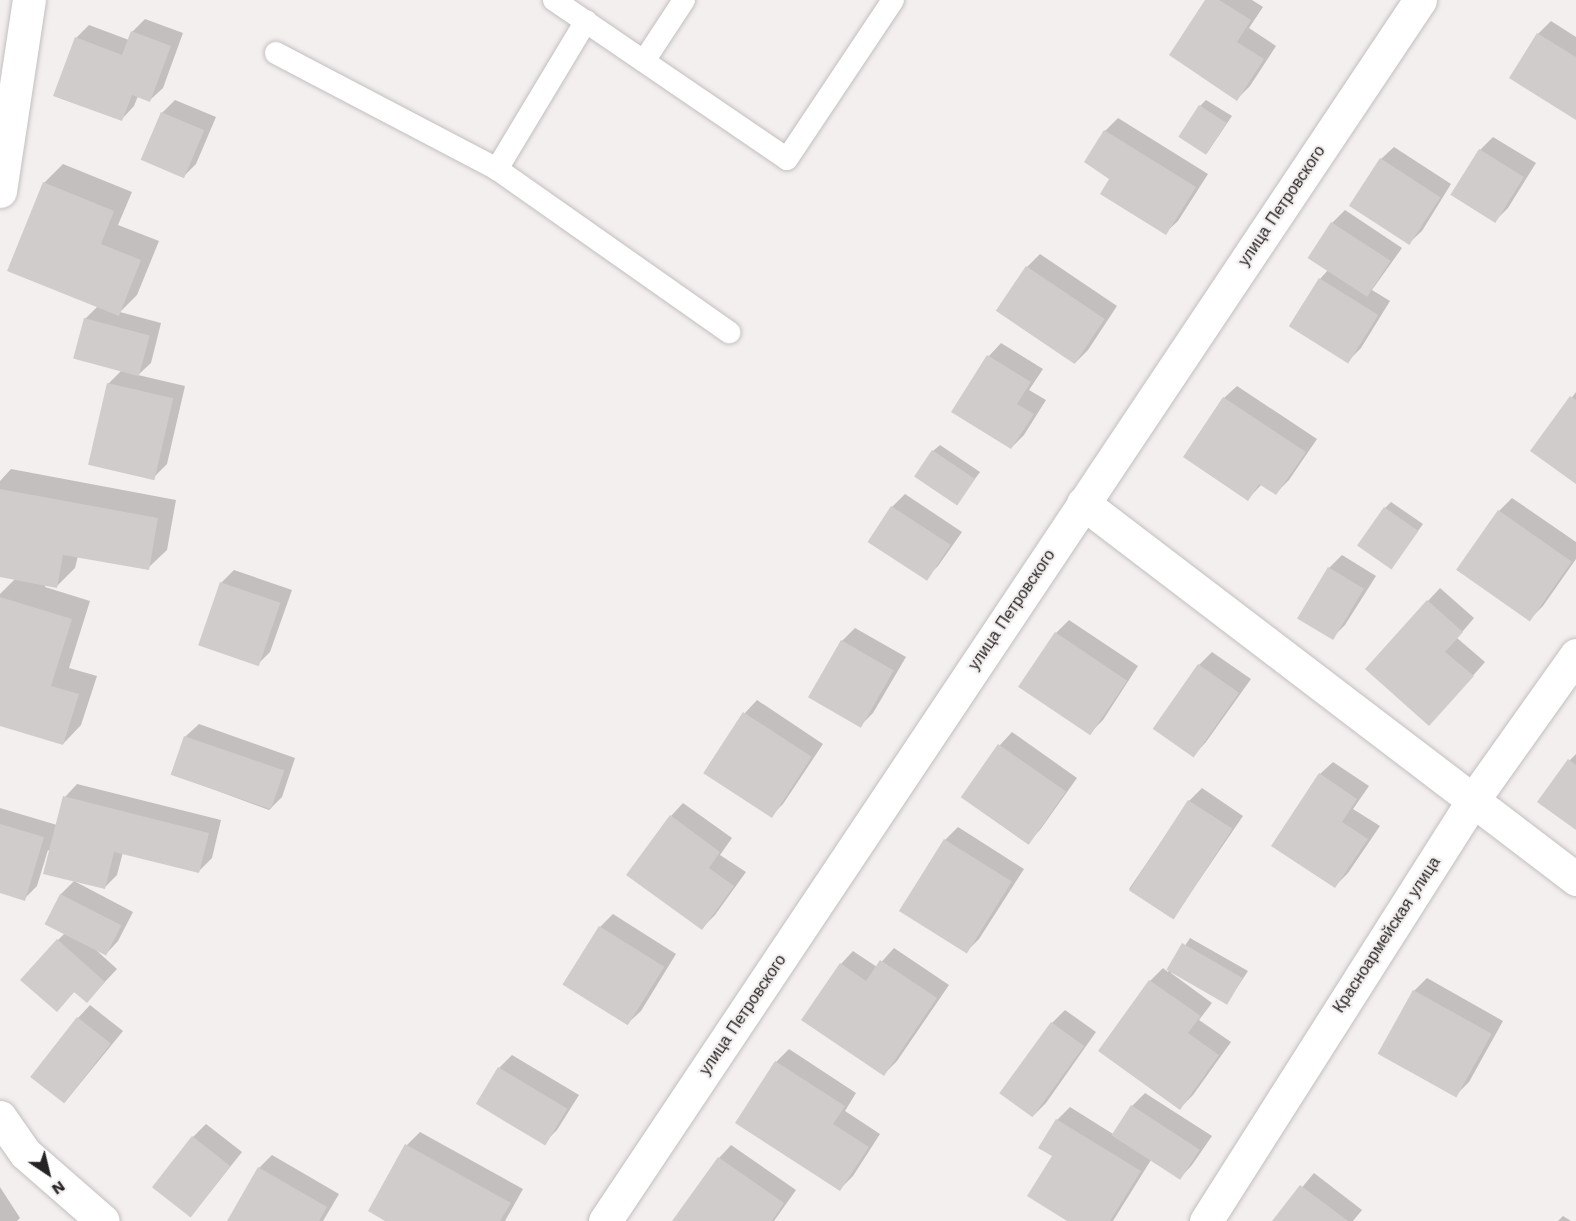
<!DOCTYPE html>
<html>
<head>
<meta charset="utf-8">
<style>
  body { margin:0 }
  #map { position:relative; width:1576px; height:1221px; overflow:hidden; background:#f4efef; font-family:"Work Sans",sans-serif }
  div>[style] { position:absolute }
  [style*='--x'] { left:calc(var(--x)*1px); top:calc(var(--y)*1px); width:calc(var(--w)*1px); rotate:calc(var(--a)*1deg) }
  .shadow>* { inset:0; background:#0003 }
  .building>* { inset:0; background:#d0cccc; transform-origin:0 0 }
  .roads { filter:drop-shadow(0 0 2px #c3bfbf) drop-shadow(0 0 2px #c3bfbf) }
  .service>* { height:22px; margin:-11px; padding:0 11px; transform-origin:11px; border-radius:11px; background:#fff }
  .minor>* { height:33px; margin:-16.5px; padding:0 16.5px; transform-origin:16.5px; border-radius:16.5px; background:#fff }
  span { translate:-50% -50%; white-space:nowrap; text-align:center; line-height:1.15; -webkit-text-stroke:4.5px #f4efef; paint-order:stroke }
  .street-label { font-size:16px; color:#262424 }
  .north { position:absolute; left:18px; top:1143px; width:60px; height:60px; -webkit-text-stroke:4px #f4efef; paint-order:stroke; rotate:145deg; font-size:16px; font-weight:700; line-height:24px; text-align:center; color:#262424 }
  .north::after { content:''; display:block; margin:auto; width:21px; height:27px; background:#262424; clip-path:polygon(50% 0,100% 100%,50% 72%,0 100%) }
</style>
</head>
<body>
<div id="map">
  <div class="shadow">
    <i style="clip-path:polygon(1207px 0,1252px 0,1263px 7px,1249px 28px,1276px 46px,1250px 86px,1237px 99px)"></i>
    <i style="clip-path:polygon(145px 19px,183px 33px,163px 88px,150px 100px,138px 96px,134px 106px,122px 119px,76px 38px,89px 25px,129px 40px,132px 32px)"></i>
    <i style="clip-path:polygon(1551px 21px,1576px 37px,1576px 118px,1538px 34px)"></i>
    <i style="clip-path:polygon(175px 100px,216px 117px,196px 164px,183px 177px,162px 113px)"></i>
    <i style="clip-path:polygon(1206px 100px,1232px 116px,1207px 153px,1200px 106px)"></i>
    <i style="clip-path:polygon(1118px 118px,1208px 174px,1178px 221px,1165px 233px,1111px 178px,1086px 162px,1105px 131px)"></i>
    <i style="clip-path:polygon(1493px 137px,1536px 163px,1508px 208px,1495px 221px,1480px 150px)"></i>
    <i style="clip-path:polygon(1394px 147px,1451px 184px,1422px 231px,1409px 243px,1381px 159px)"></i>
    <i style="clip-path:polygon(63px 164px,132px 192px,118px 225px,159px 241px,137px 295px,120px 312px,161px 323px,151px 363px,138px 375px,185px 386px,167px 464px,154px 477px,108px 384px,121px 371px,85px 319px,98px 306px,44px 183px)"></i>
    <i style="clip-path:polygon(1345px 210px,1402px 248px,1372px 290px,1390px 301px,1361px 348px,1348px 361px,1320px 279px,1328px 270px,1332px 223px)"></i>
    <i style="clip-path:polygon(1040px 254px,1117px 306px,1088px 350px,1075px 363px,1027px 267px)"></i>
    <i style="clip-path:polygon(1001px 343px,1043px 369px,1029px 390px,1046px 400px,1024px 435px,1011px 448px,953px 411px,989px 356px)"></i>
    <i style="clip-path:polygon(1237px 386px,1317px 439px,1289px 480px,1276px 493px,1262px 484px,1248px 499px,1224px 398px)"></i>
    <i style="clip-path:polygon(1576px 392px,1576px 482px,1533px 451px)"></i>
    <i style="clip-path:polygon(940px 445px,980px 472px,957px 503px,933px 451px)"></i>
    <i style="clip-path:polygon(11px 469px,176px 500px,167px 550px,148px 568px,78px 556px,75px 568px,57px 586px,46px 584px,45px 587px,90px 601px,69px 668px,97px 676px,81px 725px,63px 744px,0 725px,0 594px,15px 579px,0 576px,0 481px)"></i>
    <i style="clip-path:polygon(905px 494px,962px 532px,938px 566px,925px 579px,892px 507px)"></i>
    <i style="clip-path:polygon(1512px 498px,1576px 542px,1576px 559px,1543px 606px,1530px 619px,1499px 511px)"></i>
    <i style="clip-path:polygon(1391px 502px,1423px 524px,1392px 567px,1385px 508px)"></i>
    <i style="clip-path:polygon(1342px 555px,1376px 576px,1345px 625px,1332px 638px,1329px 568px)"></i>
    <i style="clip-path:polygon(234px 570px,292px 590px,270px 652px,257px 665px,221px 583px)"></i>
    <i style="clip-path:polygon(1440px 588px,1474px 618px,1457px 638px,1485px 662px,1442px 711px,1428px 601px)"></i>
    <i style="clip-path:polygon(1069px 620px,1138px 666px,1103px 720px,1090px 733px,1056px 633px)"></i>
    <i style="clip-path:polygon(855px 628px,906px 657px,873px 713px,860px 726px,842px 641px)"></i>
    <i style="clip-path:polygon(1212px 652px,1251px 679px,1206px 742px,1194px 755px,1199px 665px)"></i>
    <i style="clip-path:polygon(757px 700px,823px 744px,783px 804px,771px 816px,745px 713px)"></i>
    <i style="clip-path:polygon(199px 724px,295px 758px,282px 797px,269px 810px,172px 774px,186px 736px)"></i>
    <i style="clip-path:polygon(1012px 732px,1077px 778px,1040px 830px,1027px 843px,962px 797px,1000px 745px)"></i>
    <i style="clip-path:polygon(1576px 754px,1576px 828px,1570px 760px)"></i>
    <i style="clip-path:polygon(1333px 762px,1369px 786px,1353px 809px,1380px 826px,1348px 873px,1335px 886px,1320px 774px)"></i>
    <i style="clip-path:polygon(77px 784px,221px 820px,212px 858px,199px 871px,123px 852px,117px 875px,104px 888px,48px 850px,37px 886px,24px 899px,0 892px,0 808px,57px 825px,65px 797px)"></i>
    <i style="clip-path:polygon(1202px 788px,1243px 816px,1183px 904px,1170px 917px,1129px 889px,1189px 801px)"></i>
    <i style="clip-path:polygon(683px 803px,732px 838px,720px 855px,746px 872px,715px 915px,702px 928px,671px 816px)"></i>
    <i style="clip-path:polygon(958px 827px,1024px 869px,979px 939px,966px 952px,945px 840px)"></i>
    <i style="clip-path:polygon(74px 881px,133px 912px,118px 941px,106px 954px,96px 950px,117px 969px,87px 1001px,75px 991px,57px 1010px,58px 940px,65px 933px,46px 923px,61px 894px)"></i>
    <i style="clip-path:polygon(613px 914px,676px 954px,641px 1011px,628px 1023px,600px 927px)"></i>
    <i style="clip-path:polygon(1190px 938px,1248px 971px,1227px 1003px,1172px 971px,1171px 973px,1212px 1003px,1199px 1020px,1231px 1042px,1193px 1095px,1180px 1108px,1100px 1051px,1150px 981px,1163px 968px,1168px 972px)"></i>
    <i style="clip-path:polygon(894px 948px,949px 985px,897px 1061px,884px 1074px,841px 964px,853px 951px,877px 967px)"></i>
    <i style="clip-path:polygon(1427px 978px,1503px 1021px,1469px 1082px,1456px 1095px,1414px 991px)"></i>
    <i style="clip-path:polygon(90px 1005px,123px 1031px,65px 1102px,78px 1018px)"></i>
    <i style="clip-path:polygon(1065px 1010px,1096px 1032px,1046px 1103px,1034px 1115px,1052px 1023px)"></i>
    <i style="clip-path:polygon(789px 1049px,856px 1093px,845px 1111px,880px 1134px,853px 1176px,840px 1189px,776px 1062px)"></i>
    <i style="clip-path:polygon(512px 1055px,579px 1095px,557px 1130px,544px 1143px,499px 1068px)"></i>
    <i style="clip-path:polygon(1145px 1093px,1212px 1136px,1192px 1165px,1180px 1178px,1151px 1160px,1113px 1221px,1070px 1221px,1054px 1156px,1057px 1120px,1070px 1107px,1113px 1134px,1132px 1106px)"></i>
    <i style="clip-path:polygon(206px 1124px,242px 1152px,191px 1216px,193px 1137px)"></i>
    <i style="clip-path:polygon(420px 1132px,523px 1189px,505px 1221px,388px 1221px,370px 1211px,407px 1145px)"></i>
    <i style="clip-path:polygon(731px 1145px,796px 1190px,774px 1221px,674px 1221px,719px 1158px)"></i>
    <i style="clip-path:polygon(272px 1155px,339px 1194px,323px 1221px,229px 1221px,259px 1168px)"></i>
    <i style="clip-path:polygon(1314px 1173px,1362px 1210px,1353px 1221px,1274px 1221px)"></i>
    <i style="clip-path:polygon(0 1187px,20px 1218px,17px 1221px,0 1221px)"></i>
    <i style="clip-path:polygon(1563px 1216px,1571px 1221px,1558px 1221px)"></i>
  </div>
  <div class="building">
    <i style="clip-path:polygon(1205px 0,1219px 0,1251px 20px,1237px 42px,1264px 59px,1237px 101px,1169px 55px)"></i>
    <i style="clip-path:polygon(131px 31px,171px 46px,150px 102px,132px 95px,122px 121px,53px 96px,75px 37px,122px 55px)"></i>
    <i style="clip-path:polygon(1537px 33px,1576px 57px,1576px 120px,1509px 78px)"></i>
    <i style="left:1199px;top:105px;width:33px;height:38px;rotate:33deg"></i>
    <i style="left:161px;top:112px;width:47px;height:52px;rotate:23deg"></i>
    <i style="clip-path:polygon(1104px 130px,1196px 187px,1166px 235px,1100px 194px,1109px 179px,1084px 162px)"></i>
    <i style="left:1479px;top:149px;width:53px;height:54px;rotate:32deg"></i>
    <i style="left:1380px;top:158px;width:72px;height:57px;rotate:33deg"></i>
    <i style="clip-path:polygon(43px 182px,114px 211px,101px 244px,141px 260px,119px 316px,7px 271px)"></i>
    <i style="left:1331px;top:222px;width:71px;height:43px;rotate:33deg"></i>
    <i style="left:1026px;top:266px;width:95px;height:54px;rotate:34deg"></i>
    <i style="left:1319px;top:278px;width:70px;height:57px;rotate:32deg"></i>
    <i style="left:84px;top:318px;width:68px;height:42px;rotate:15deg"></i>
    <i style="clip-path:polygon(987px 355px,1031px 382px,1017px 404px,1034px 414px,1011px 449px,951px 412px)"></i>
    <i style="left:107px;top:383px;width:68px;height:84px;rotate:13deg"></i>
    <i style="clip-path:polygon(1570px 396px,1576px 400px,1576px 484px,1530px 451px)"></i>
    <i style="clip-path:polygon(1223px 397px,1306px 452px,1276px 495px,1259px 484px,1248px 501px,1183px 457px)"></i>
    <i style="left:932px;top:450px;width:52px;height:32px;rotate:34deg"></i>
    <i style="clip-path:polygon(0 489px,158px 518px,149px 570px,63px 555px,57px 588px,0 577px)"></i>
    <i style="left:891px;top:506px;width:71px;height:43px;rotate:33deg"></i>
    <i style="left:1384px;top:507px;width:42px;height:47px;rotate:35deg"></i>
    <i style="left:1498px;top:510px;width:90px;height:73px;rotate:35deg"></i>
    <i style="left:1328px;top:567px;width:42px;height:60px;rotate:31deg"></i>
    <i style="left:220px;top:582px;width:64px;height:67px;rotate:19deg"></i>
    <i style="clip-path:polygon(0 597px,72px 619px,51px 686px,79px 694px,63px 745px,0 726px)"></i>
    <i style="clip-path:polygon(1427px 600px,1463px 632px,1445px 652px,1474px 676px,1429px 726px,1365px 669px)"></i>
    <i style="left:1055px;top:632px;width:87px;height:66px;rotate:34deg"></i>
    <i style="left:841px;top:640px;width:61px;height:66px;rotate:30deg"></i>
    <i style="left:1198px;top:664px;width:50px;height:79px;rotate:35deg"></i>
    <i style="left:743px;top:712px;width:82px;height:73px;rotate:33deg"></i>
    <i style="left:184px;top:736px;width:106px;height:41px;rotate:19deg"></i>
    <i style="left:998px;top:744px;width:83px;height:65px;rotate:35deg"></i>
    <i style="clip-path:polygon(1568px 759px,1576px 765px,1576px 830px,1537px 802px)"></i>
    <i style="clip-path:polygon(1319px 773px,1357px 799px,1342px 822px,1368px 839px,1335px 888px,1271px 846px)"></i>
    <i style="clip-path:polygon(63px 796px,209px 833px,199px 873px,114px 852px,105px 889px,43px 874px)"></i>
    <i style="left:1188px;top:800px;width:53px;height:108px;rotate:33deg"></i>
    <i style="clip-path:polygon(670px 815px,720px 852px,709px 868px,734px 886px,702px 930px,626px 875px)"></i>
    <i style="clip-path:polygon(0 824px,44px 837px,25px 901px,0 893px)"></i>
    <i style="left:944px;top:839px;width:80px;height:85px;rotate:32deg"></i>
    <i style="left:60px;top:894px;width:69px;height:34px;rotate:27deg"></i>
    <i style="left:599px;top:926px;width:77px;height:69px;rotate:32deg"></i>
    <i style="clip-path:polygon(57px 939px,105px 982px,87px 1003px,74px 992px,57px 1012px,20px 980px)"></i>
    <i style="left:1182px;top:943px;width:70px;height:31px;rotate:30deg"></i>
    <i style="clip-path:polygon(880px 960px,937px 998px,884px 1076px,801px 1020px,840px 963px,866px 981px)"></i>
    <i style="clip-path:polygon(1149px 980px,1201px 1016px,1188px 1033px,1219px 1055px,1180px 1110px,1098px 1051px)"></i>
    <i style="left:1413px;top:990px;width:90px;height:73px;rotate:29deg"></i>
    <i style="left:77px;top:1017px;width:43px;height:76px;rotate:38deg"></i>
    <i style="left:1051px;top:1022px;width:41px;height:88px;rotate:36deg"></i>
    <i style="clip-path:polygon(775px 1061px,845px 1106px,833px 1124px,869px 1147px,840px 1191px,735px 1123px)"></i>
    <i style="left:498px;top:1067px;width:81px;height:43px;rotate:31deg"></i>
    <i style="left:1131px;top:1105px;width:82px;height:36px;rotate:33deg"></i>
    <i style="clip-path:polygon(1056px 1119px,1141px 1171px,1110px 1221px,1067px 1221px,1027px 1196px,1052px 1156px,1038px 1148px)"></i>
    <i style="left:192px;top:1136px;width:49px;height:65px;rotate:38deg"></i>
    <i style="clip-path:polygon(405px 1144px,511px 1203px,500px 1221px,385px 1221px,368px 1211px)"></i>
    <i style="clip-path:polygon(718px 1157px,784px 1203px,772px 1221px,672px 1221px)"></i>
    <i style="clip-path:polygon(258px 1167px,327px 1207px,319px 1221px,227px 1221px)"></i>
    <i style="clip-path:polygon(1300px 1185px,1348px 1221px,1272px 1221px)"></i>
  </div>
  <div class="roads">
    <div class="service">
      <i style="--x:554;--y:0;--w:282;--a:34.3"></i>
      <i style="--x:787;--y:159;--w:191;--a:-56.3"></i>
      <i style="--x:586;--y:21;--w:173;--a:121"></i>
      <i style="--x:497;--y:169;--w:284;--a:35.1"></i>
      <i style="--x:276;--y:53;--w:250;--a:27.7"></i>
      <i style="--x:644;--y:61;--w:73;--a:-56.7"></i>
    </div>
    <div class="minor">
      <i style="--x:0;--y:191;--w:193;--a:-81.4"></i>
      <i style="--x:1083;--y:503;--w:620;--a:37.33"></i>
      <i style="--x:0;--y:1117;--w:44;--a:55.2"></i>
      <i style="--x:25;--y:1153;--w:103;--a:41.1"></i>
      <i style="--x:605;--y:1221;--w:1468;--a:-56.28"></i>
      <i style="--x:1206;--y:1221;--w:499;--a:-57.6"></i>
      <i style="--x:1473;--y:800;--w:178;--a:-54.6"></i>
    </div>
  </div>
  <div class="street-label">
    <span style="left:1282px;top:206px;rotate:-56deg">улица Петровского</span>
    <span style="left:1012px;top:610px;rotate:-56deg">улица Петровского</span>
    <span style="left:1387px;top:935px;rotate:-57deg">Красноармейская улица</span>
    <span style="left:743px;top:1015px;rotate:-56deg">улица Петровского</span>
  </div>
  <div class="north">N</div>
</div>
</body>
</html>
